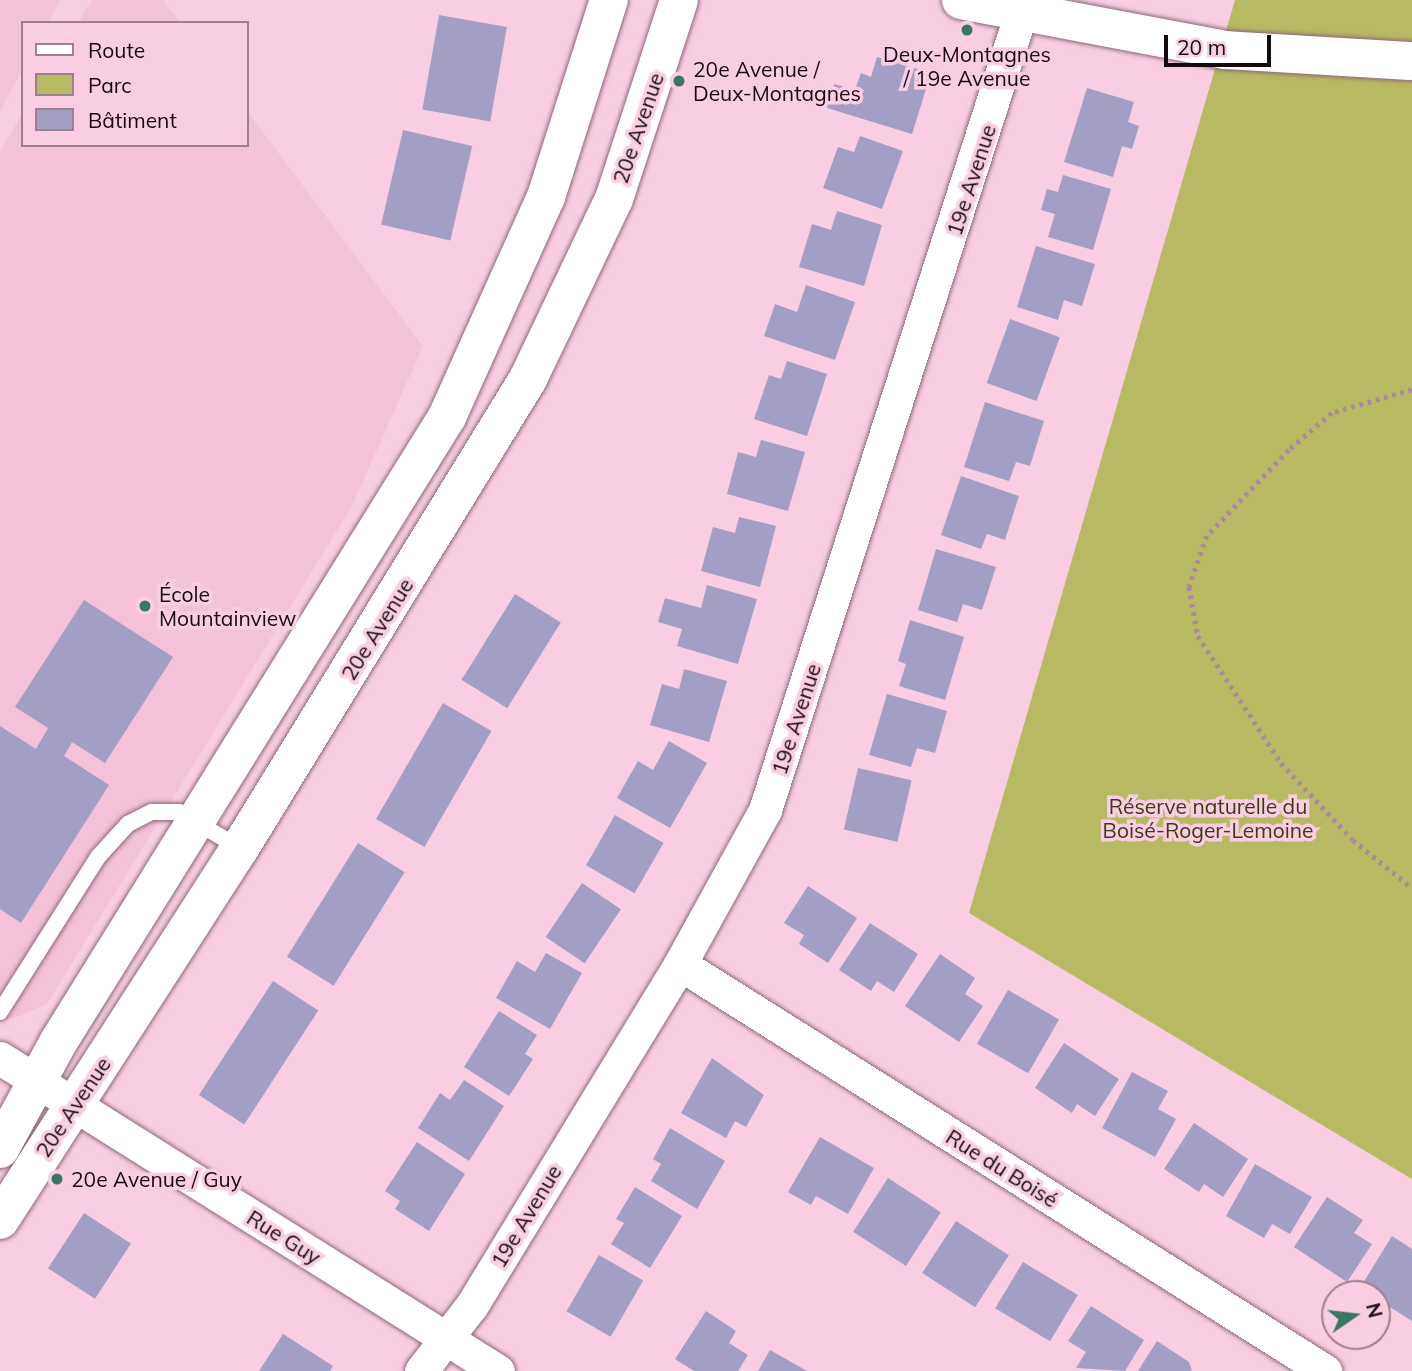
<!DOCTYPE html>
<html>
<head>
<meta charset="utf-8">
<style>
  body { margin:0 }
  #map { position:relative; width:1412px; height:1371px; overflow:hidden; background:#f9cee2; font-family:Mulish,sans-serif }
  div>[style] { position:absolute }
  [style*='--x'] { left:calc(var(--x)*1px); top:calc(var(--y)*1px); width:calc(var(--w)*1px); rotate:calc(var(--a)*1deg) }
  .built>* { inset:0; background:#f3c1d8 }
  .green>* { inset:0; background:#b8b963 }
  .building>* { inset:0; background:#a29ec4; transform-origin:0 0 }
  .path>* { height:4.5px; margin-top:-2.25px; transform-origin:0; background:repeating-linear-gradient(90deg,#aa8a99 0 3.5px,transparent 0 8.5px) }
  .roads { filter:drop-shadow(0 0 2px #8c6779) drop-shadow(0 0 2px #8c6779) }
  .service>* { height:16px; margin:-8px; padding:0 8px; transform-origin:8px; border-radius:8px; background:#fff }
  .minor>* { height:33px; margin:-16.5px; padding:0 16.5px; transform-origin:16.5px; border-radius:16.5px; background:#fff }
  .tertiary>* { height:38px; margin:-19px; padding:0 19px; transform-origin:19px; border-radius:19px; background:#fff }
  .dots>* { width:19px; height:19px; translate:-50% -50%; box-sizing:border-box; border:4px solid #f9cee2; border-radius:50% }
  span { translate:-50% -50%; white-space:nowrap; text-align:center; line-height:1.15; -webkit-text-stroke:7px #f9cee2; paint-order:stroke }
  .poi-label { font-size:21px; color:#170910 }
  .left { translate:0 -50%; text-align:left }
  .street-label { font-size:21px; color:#170910 }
  .park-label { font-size:21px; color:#3b3b14 }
  .legend { position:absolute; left:21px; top:21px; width:228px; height:126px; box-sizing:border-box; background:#f9cee2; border:2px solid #9f7f8e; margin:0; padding:9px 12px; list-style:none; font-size:21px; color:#170910 }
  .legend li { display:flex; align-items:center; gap:14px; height:35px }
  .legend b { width:35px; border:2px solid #9f7f8e }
  .north { position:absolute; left:1321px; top:1280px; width:70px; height:70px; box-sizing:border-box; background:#f9cee2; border:2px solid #9f7f8e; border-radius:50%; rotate:76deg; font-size:19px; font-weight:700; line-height:28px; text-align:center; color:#170910 }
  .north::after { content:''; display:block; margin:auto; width:24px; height:32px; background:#3a7762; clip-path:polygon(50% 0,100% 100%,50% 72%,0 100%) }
  .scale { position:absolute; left:1164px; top:35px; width:107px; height:32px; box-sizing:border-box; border:4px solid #170910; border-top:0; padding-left:9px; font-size:21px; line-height:24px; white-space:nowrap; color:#170910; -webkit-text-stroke:5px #f9cee2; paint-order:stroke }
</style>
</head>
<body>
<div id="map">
  <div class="built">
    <i style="clip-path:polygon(0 0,60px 0,48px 23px,23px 23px,23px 69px,0 111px)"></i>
    <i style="clip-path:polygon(92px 0,163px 0,181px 23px,78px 23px)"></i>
    <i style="clip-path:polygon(247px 111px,423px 346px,352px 506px,47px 1004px,12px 1019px,0 1012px,0 151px,23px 113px,23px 145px,247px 145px)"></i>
  </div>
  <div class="green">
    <i style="clip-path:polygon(1235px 0,1412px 0,1412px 1179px,969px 913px)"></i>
  </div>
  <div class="building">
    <i style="left:439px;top:15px;width:69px;height:96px;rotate:10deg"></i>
    <i style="clip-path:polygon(877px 57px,931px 73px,912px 134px,827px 108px,834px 84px,855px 90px,861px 73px,871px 77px)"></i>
    <i style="clip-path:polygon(1087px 88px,1134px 102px,1128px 122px,1139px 126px,1132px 149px,1122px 146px,1113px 177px,1064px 162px)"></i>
    <i style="left:403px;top:130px;width:71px;height:97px;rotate:13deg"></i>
    <i style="clip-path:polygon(860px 136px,903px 151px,882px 209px,823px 188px,838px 147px,854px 152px)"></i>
    <i style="clip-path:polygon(1063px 175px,1111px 189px,1093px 250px,1048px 237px,1055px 214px,1041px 210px,1047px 189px,1058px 192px)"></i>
    <i style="clip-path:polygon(837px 211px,882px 225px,864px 286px,799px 267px,812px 224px,831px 230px)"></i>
    <i style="clip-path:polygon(1036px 246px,1095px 264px,1082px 306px,1064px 300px,1058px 320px,1017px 307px)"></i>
    <i style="clip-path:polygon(806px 285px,855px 302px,835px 360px,764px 336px,775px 304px,797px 312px)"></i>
    <i style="left:1010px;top:319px;width:53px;height:68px;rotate:20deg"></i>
    <i style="clip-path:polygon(787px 361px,827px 374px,807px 436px,754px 419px,769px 375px,781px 379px)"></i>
    <i style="clip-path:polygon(985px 402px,1044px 421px,1030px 466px,1016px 462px,1009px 481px,964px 467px)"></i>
    <i style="clip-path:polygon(761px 440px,805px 452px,788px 511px,727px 494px,738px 452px,756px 457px)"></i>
    <i style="clip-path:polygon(961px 476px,1019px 496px,1005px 540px,987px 534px,981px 549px,941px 535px)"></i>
    <i style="clip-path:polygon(739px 517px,776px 526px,760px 587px,701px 571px,713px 527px,735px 533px)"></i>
    <i style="clip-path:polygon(936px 549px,996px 567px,982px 610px,963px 604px,957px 622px,918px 610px)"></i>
    <i style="clip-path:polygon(707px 585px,757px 599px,738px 664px,677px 646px,682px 629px,658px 622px,665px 598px,701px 608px)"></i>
    <i style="left:515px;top:594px;width:54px;height:101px;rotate:32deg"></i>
    <i style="clip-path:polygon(84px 600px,173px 657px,105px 763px,72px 742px,64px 756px,109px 785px,21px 923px,0 909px,0 726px,36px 749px,48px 728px,15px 707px)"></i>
    <i style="clip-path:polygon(910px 620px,964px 637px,945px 700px,899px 686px,906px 664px,898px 661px)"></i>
    <i style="clip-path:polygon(684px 669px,727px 681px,709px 742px,650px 725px,662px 684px,679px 689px)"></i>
    <i style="clip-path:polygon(887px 694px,947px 711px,935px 753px,917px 748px,911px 767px,869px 755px)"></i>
    <i style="left:443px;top:703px;width:56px;height:134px;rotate:30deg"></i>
    <i style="clip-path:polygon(669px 741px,707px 763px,670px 828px,617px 798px,638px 761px,653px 770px)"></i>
    <i style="left:858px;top:768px;width:55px;height:63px;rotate:13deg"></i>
    <i style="left:615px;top:815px;width:56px;height:58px;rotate:30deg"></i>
    <i style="left:358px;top:843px;width:55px;height:134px;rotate:32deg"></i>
    <i style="left:582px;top:883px;width:47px;height:65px;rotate:34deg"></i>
    <i style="clip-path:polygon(808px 886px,857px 918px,828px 963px,799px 944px,804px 935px,784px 923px)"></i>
    <i style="clip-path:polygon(870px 923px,918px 954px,894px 992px,877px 981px,871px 991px,839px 970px)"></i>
    <i style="clip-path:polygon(546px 953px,582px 973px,550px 1029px,496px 998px,517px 961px,535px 972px)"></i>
    <i style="clip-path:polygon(940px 954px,975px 978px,965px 994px,983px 1006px,959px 1042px,905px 1006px)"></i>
    <i style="left:273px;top:981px;width:54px;height:136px;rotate:33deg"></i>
    <i style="left:1008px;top:990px;width:59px;height:62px;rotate:30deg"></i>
    <i style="clip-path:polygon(499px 1011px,537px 1035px,525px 1054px,533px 1059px,509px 1096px,464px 1067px)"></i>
    <i style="clip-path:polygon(1064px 1043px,1119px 1079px,1095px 1116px,1077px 1104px,1072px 1113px,1035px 1088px)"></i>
    <i style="clip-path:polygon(712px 1058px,764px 1095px,746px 1127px,735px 1121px,726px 1138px,681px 1113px)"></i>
    <i style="clip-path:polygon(1132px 1072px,1168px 1091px,1158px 1109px,1176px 1119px,1155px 1157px,1102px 1128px)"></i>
    <i style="clip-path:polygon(464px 1080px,504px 1106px,469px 1161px,418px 1128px,440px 1093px,450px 1100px)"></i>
    <i style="clip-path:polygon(1194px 1123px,1248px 1159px,1223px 1197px,1204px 1184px,1199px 1192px,1164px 1169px)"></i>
    <i style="clip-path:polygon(670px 1128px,725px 1161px,697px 1209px,651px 1181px,661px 1164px,653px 1159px)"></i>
    <i style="clip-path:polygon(820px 1137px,874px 1168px,848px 1214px,816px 1196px,811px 1205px,788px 1192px)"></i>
    <i style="clip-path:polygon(417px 1142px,465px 1174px,429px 1231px,395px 1209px,400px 1201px,385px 1191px)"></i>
    <i style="clip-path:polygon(1255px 1164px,1312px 1197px,1290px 1234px,1272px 1224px,1264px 1238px,1226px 1216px)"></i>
    <i style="left:888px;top:1178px;width:63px;height:64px;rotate:33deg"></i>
    <i style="clip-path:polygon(635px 1187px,682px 1216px,650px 1268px,611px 1244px,624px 1223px,616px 1219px)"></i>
    <i style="clip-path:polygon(1327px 1197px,1363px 1220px,1354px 1233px,1372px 1244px,1347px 1282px,1294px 1247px)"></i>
    <i style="left:84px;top:1213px;width:56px;height:66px;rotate:33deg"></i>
    <i style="left:956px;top:1221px;width:63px;height:62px;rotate:33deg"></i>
    <i style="clip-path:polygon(1392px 1236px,1412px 1249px,1412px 1321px,1360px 1288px)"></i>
    <i style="left:599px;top:1255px;width:51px;height:65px;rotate:30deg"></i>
    <i style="left:1023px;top:1262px;width:64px;height:54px;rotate:31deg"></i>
    <i style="clip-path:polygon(1091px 1306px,1144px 1340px,1125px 1371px,1076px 1368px,1086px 1352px,1068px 1341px)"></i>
    <i style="clip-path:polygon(706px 1311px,736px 1331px,729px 1343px,748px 1355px,738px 1371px,694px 1371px,675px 1359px)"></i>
    <i style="clip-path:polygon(283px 1334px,333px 1366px,330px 1371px,259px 1371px)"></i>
    <i style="clip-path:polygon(1157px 1341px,1189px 1362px,1192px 1371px,1138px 1371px)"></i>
    <i style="clip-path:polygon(770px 1350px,807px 1371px,758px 1371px)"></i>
  </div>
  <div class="path">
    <i style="--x:1412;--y:390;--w:83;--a:164"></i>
    <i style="--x:1332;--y:413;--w:57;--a:139.3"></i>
    <i style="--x:1289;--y:450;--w:119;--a:133.6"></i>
    <i style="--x:1207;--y:536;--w:54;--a:109.4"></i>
    <i style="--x:1189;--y:587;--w:50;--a:79.6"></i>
    <i style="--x:1198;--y:636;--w:152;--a:56.8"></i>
    <i style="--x:1281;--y:763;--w:105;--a:46.9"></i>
    <i style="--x:1353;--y:840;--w:76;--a:39.1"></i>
  </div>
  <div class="roads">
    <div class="service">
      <i style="--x:0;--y:1012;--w:183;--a:-57.7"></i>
      <i style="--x:98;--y:857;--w:45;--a:-47.7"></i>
      <i style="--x:128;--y:824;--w:27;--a:-27"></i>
      <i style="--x:152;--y:812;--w:27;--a:0"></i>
      <i style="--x:179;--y:812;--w:71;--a:30.5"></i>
    </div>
    <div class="minor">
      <i style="--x:680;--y:964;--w:763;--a:32.25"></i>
      <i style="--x:0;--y:1058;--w:588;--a:32.15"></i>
      <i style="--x:421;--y:1371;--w:83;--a:-52.3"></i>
      <i style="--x:472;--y:1305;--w:399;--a:-58.6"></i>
      <i style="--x:680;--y:964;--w:176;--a:-61.1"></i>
      <i style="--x:765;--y:810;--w:851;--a:-72.2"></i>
    </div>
    <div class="tertiary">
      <i style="--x:961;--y:0;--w:269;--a:10.7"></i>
      <i style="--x:1225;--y:50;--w:187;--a:3.4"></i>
      <i style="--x:0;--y:1149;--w:123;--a:-61.4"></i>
      <i style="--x:59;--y:1041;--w:735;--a:-58.13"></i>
      <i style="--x:447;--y:417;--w:241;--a:-65.8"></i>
      <i style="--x:546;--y:197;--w:207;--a:-72.3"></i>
      <i style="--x:0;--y:1220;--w:443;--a:-57.2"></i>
      <i style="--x:240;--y:848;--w:550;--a:-58.45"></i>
      <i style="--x:528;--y:379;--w:199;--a:-64.5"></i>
      <i style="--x:614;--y:199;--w:209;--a:-71.9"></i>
    </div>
  </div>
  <div class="dots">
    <i style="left:967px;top:30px;background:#3a7762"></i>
    <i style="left:679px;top:81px;background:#3a7762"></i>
    <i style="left:145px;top:606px;background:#3a7762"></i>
    <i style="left:57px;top:1179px;background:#3a7762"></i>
  </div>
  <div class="poi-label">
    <span style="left:967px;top:66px">Deux-Montagnes<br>/ 19e Avenue</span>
    <span class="left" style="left:693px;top:81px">20e Avenue /<br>Deux-Montagnes</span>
    <span class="left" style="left:159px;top:606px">École<br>Mountainview</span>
    <span class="left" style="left:71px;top:1179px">20e Avenue / Guy</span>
  </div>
  <div class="street-label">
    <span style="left:638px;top:128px;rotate:-71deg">20e Avenue</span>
    <span style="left:971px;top:180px;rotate:-72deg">19e Avenue</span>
    <span style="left:377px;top:629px;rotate:-58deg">20e Avenue</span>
    <span style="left:796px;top:719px;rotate:-72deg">19e Avenue</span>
    <span style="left:73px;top:1107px;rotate:-56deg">20e Avenue</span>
    <span style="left:1002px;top:1168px;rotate:32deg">Rue du Boisé</span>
    <span style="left:526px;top:1216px;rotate:-59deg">19e Avenue</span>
    <span style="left:284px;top:1237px;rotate:32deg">Rue Guy</span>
  </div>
  <div class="park-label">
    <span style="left:1208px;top:818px">Réserve naturelle du<br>Boisé-Roger-Lemoine</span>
  </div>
  <ul class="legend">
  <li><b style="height:9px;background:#fff"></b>Route</li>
  <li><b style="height:19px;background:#b8b963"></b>Parc</li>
  <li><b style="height:19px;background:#a29ec4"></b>Bâtiment</li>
  </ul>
  <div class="north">N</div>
  <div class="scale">20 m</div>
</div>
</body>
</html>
